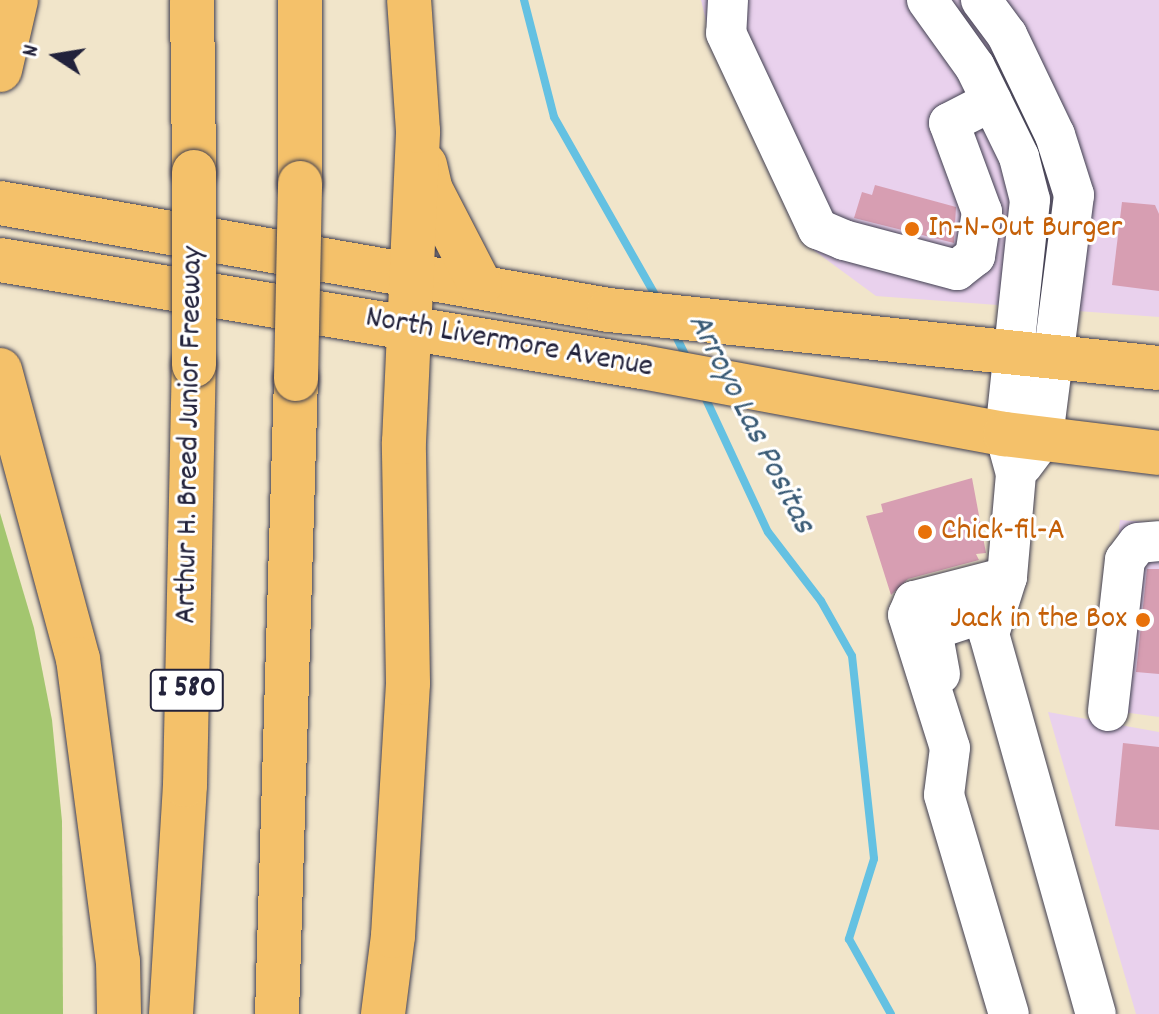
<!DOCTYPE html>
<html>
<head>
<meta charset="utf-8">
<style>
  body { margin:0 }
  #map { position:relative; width:1159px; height:1014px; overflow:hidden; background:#f1e5ca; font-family:Dekko,sans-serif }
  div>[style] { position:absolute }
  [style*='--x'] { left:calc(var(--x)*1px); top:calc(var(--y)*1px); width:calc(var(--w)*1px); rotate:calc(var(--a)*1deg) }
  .built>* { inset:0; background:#e9d1ed }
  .green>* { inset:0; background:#a3c66f }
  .stream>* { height:8px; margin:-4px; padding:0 4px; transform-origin:4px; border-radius:4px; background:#64c1e2 }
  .building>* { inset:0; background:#d79eb2 }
  .roads { filter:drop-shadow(0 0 2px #413f50) drop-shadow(0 0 2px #413f50) }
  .minor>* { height:40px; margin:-20px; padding:0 20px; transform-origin:20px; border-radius:20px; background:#fff }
  .major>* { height:44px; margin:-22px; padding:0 22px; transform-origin:22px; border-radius:22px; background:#f4c16a }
  .highway>* { height:44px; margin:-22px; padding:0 22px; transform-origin:22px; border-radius:22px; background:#f4c16a }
  .bridges { filter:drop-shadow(0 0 2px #413f50) drop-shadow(0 0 2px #413f50) }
  .highway-bridge>* { height:44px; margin:-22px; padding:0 22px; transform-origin:22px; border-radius:22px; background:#f4c16a }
  .dots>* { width:22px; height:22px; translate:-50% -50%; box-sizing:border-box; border:4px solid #fff; border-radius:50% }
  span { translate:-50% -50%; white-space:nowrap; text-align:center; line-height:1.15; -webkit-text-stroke:6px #fff; paint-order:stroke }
  .shield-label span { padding:2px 6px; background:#fff; border:2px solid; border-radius:6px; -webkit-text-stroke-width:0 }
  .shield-label { font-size:30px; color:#22223b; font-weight:700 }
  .food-label { font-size:32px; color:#c56008 }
  .left { translate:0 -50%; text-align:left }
  .right { translate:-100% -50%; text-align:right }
  .street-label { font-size:32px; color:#22223b }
  .water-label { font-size:34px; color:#395a75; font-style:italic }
  .north { position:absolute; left:16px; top:16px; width:80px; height:80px; -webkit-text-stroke:6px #fff; paint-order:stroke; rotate:282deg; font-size:22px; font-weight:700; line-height:32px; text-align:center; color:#22223b }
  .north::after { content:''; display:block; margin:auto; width:28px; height:36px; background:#22223b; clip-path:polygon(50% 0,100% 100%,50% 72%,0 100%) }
</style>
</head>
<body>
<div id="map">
  <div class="built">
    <i style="clip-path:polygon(701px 0,1159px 0,1159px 317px,876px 296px,808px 246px,708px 29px)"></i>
    <i style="clip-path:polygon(1120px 520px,1159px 523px,1159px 717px,1101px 709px)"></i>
    <i style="clip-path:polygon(1048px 712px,1159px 732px,1159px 1014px,1136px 1014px)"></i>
  </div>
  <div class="green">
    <i style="clip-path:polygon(0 513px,34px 628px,52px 720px,62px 821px,63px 1014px,0 1014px)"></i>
  </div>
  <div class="stream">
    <i style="--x:524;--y:0;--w:121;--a:75.6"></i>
    <i style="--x:554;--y:117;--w:210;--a:60.4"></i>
    <i style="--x:673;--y:330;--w:34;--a:64"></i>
    <i style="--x:704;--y:395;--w:151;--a:65"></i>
    <i style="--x:768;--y:532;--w:87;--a:52.5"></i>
    <i style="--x:821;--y:601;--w:63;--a:60.6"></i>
    <i style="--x:852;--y:656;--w:204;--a:83.8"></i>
    <i style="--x:874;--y:859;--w:84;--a:107.4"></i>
    <i style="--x:849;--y:939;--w:86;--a:60.8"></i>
  </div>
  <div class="building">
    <i style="clip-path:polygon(875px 185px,956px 207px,954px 243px,854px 218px,862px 192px,872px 195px)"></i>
    <i style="clip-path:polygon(1122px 202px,1155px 205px,1159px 214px,1159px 291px,1112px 285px)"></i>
    <i style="clip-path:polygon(972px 478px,986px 553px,976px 554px,979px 560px,908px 579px,891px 595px,866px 516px,883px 512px,881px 504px)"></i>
    <i style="clip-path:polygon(1147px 569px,1159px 569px,1159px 674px,1136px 672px)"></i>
    <i style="clip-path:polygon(1123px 743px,1159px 747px,1159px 830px,1115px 826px)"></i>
  </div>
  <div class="roads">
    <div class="minor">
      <i style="--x:728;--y:0;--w:33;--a:93"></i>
      <i style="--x:726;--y:33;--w:217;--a:64.9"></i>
      <i style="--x:818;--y:229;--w:28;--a:23"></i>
      <i style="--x:844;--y:240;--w:117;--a:14.9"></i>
      <i style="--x:957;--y:270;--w:23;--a:-38"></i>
      <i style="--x:975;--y:256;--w:45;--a:-81"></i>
      <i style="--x:982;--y:212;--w:95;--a:-110.3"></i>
      <i style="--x:949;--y:123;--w:48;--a:-27.1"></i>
      <i style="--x:927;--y:0;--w:82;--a:54.4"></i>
      <i style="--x:975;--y:67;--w:100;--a:63.9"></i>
      <i style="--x:1019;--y:157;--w:44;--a:75.7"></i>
      <i style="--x:1030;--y:200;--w:235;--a:96.1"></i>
      <i style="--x:1005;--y:434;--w:41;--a:74.6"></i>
      <i style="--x:1016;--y:474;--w:103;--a:95"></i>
      <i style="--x:1007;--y:577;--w:60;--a:107.5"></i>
      <i style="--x:989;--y:634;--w:395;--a:74.3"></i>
      <i style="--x:981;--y:0;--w:44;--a:53.4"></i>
      <i style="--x:1007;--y:35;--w:111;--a:64.4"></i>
      <i style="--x:1055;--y:135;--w:63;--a:72.4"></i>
      <i style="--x:1074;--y:195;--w:245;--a:97.3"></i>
      <i style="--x:1043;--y:438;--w:34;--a:127"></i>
      <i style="--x:1007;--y:577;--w:96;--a:165.5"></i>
      <i style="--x:914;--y:601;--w:15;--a:113"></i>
      <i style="--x:908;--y:615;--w:139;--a:72.5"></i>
      <i style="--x:950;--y:748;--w:47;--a:97.3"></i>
      <i style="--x:944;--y:795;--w:228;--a:73.5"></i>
      <i style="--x:940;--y:674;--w:45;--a:-100.3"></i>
      <i style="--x:932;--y:630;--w:67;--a:-18.2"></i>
      <i style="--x:1108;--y:711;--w:152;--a:-83.6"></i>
      <i style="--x:1125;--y:560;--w:21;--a:-53"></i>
      <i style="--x:1138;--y:543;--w:21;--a:-5"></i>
    </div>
    <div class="major">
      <i style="--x:0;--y:203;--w:618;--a:9.97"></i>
      <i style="--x:609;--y:310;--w:553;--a:6.02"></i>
      <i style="--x:0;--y:260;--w:651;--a:9.46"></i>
      <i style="--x:642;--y:367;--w:369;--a:10.5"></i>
      <i style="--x:1005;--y:434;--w:155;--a:7"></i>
    </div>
    <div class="highway">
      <i style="--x:192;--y:0;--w:172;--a:89.3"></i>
      <i style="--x:0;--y:70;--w:72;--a:-77.1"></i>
      <i style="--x:425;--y:165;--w:26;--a:77"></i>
      <i style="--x:431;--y:190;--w:107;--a:62.7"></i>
      <i style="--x:300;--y:183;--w:183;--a:-90"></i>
      <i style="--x:0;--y:370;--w:299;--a:74.9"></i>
      <i style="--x:78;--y:659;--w:305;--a:82.5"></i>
      <i style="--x:118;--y:961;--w:53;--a:88.9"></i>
      <i style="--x:171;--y:1014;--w:229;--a:-86.5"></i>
      <i style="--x:185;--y:785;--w:420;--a:-88.8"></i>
      <i style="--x:277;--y:1014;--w:635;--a:-88.29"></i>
      <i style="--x:383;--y:1014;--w:79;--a:-82.7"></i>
      <i style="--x:393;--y:936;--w:253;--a:-86.6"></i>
      <i style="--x:408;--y:683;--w:241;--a:-91"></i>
      <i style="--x:404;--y:442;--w:311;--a:-87.4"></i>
      <i style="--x:418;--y:131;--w:131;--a:-93.9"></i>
    </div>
  </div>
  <div class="bridges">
    <div class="highway-bridge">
      <i style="--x:194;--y:365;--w:193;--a:-90"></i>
      <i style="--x:296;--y:379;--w:196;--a:-88.8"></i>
    </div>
  </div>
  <div class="dots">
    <i style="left:912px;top:229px;background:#e8710a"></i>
    <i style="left:925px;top:532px;background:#e8710a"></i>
    <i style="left:1143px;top:620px;background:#e8710a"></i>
  </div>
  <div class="shield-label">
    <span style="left:187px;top:690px">I 580</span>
  </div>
  <div class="food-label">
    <span class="left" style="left:928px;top:229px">In-N-Out Burger</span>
    <span class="left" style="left:941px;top:532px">Chick-fil-A</span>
    <span class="right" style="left:1127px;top:620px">Jack in the Box</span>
  </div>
  <div class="street-label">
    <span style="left:509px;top:344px;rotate:10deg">North Livermore Avenue</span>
    <span style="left:191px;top:435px;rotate:-89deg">Arthur H. Breed Junior Freeway</span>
  </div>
  <div class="water-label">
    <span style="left:750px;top:424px;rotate:63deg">Arroyo Las Positas</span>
  </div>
  <div class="north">N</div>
</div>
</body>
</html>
